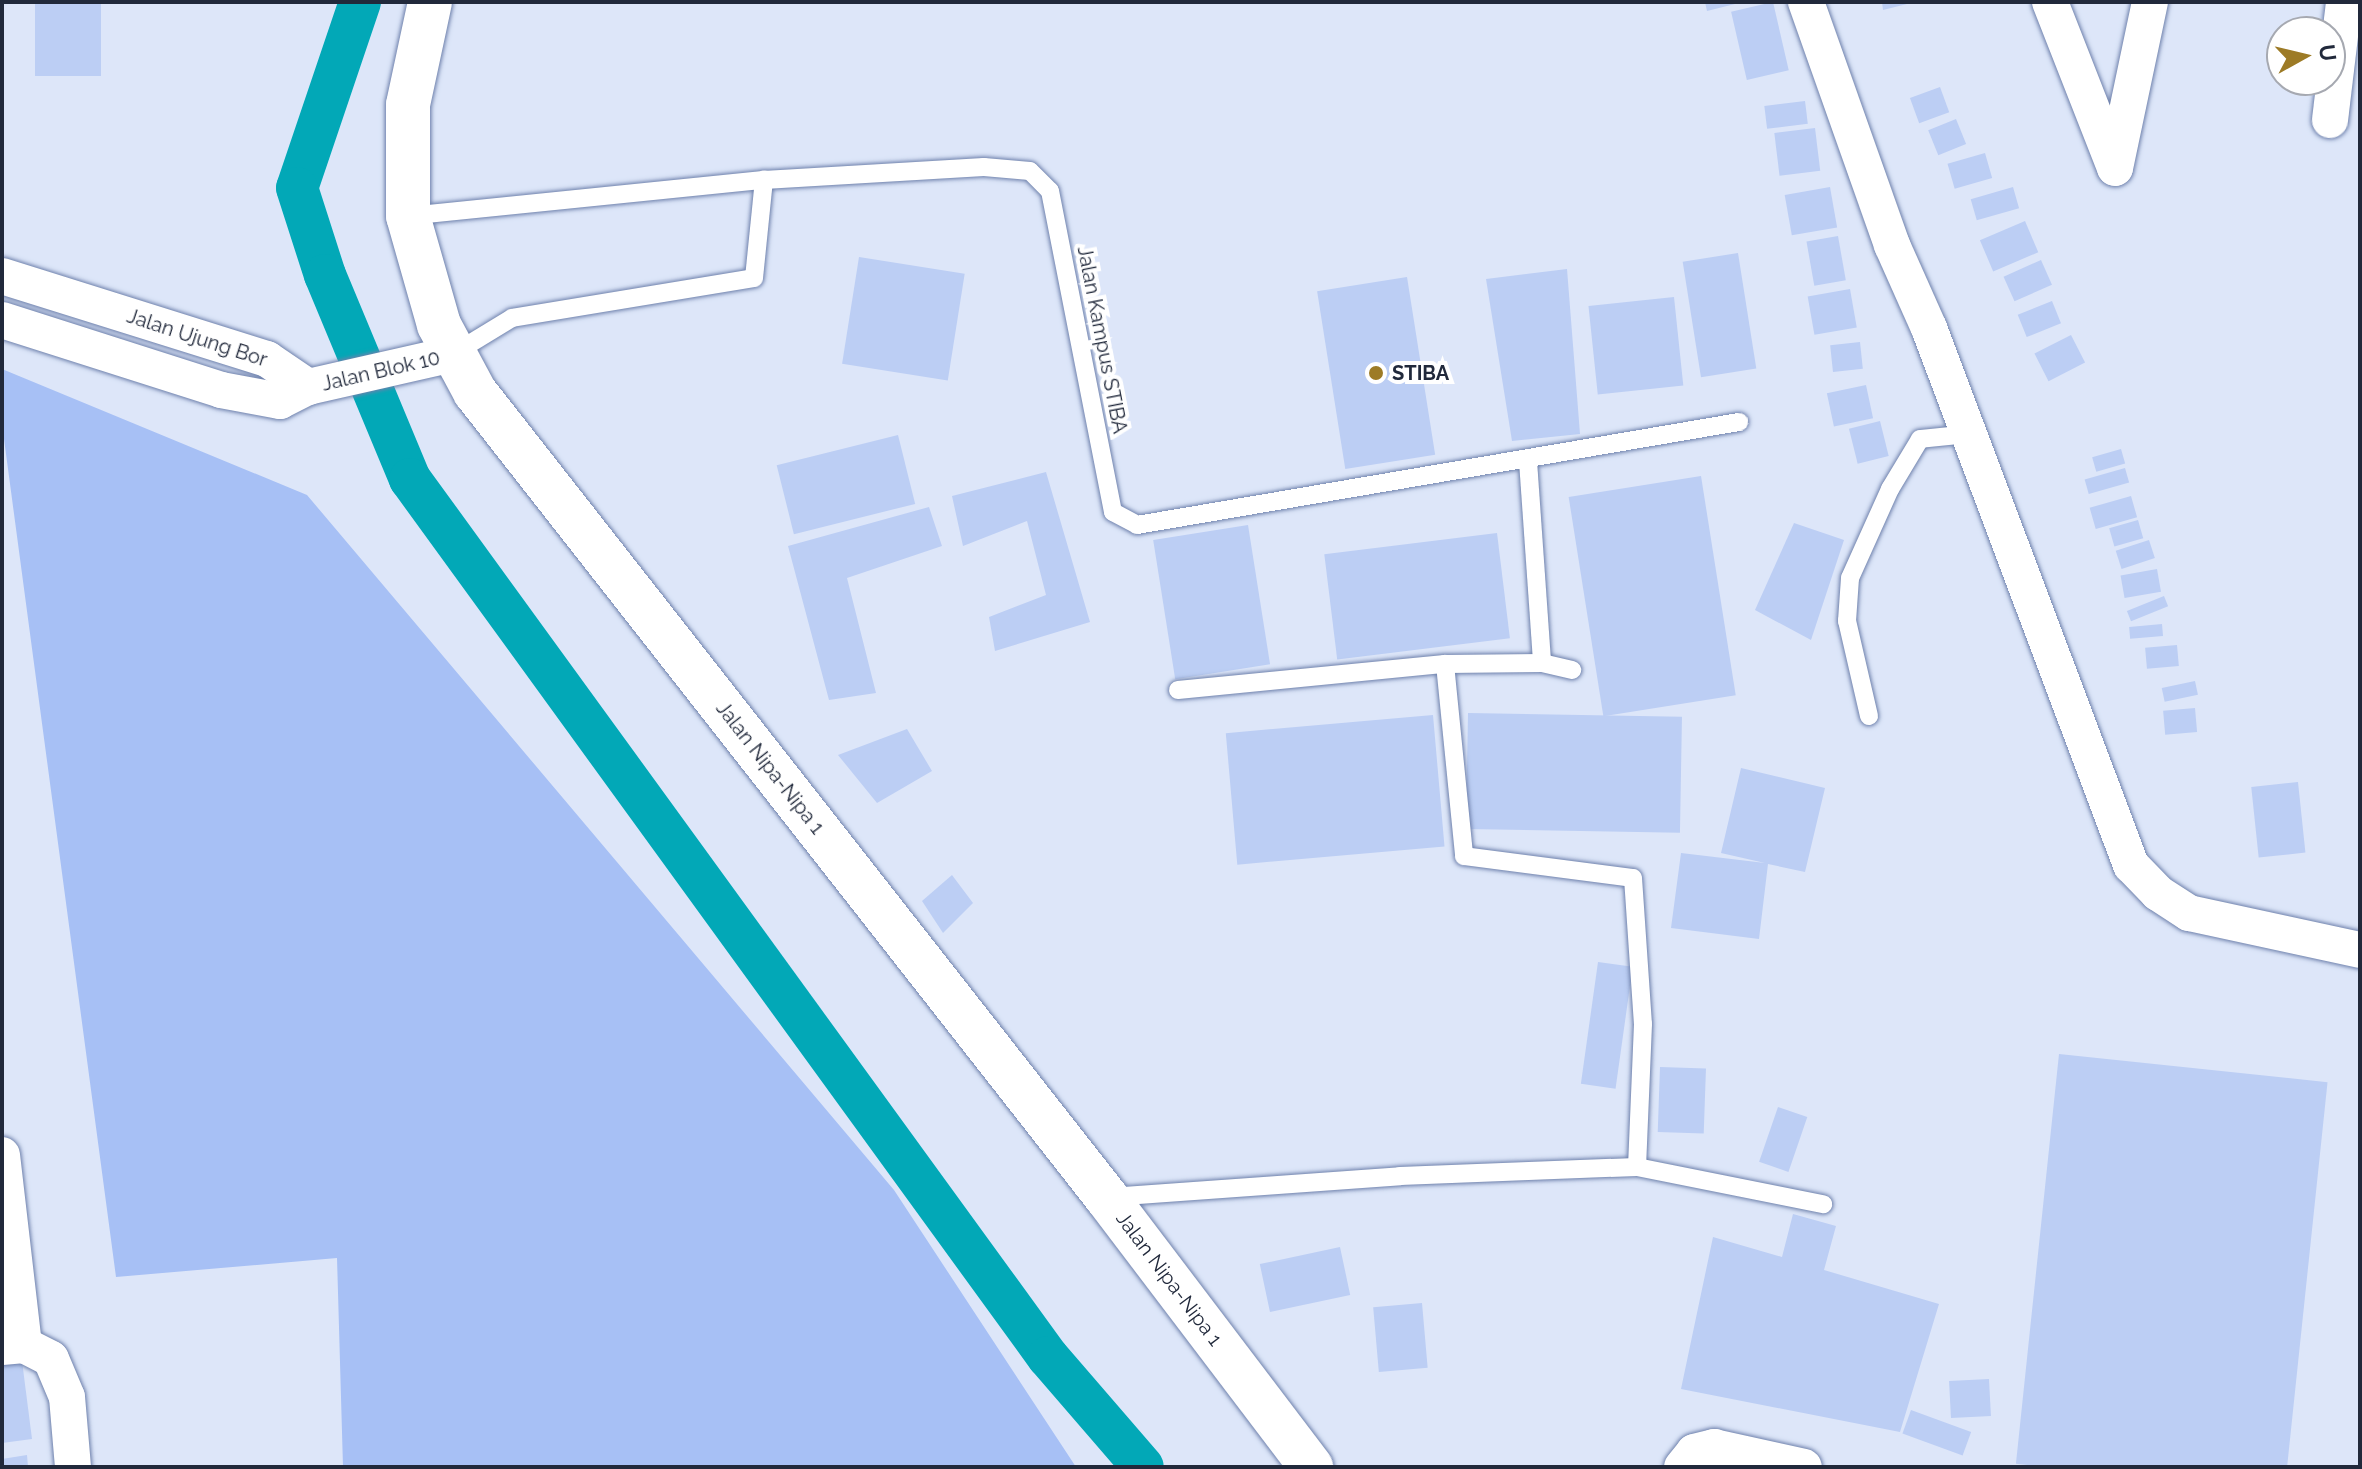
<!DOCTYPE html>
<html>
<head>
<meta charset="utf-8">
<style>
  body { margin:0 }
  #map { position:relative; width:2362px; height:1469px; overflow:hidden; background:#dde6f9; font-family:Raleway,sans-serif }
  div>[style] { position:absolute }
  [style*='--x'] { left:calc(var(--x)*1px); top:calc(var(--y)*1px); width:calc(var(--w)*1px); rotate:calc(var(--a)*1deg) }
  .green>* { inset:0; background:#a7c0f5 }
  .canal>* { height:42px; margin:-21px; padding:0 21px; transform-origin:21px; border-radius:21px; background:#02a8b7 }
  .building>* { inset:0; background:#bccef4; transform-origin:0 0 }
  .roads { filter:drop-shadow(0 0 2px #6e81ac) drop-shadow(0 0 2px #6e81ac) }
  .lane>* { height:18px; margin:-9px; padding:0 9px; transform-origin:9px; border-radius:9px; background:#fff }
  .street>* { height:36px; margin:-18px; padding:0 18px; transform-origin:18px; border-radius:18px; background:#fff }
  .secondary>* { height:44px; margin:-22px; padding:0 22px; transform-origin:22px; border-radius:22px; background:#fff }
  .dots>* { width:22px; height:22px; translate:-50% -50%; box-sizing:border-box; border:4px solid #fff; border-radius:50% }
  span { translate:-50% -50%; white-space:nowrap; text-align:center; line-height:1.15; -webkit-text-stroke:8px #fff; paint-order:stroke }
  .street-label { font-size:20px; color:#21293b }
  .poi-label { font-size:20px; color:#21293b; font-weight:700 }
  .left { translate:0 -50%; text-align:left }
  .frame { position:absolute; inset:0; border:4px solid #21293b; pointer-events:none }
  .north { position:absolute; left:2266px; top:16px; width:80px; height:80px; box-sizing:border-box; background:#fff; border:2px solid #a6a9b1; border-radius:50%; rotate:82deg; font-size:22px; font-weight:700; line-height:32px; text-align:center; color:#21293b }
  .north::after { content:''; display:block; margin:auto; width:28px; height:36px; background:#9d7b26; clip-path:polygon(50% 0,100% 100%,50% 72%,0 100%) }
</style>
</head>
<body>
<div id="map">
  <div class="green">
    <i style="clip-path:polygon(2px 369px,307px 495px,894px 1190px,1076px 1467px,343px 1467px,337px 1258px,116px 1277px,2px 424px)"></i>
  </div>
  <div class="canal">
    <i style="--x:360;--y:2;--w:196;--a:108.7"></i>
    <i style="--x:297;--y:188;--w:91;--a:72.2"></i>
    <i style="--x:325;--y:275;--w:221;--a:67.4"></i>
    <i style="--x:410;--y:479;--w:1085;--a:54"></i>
    <i style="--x:1048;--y:1357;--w:145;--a:49.2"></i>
  </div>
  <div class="building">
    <i style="left:35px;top:2px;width:66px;height:74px"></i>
    <i style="clip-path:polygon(1705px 2px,1739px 2px,1739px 3px,1707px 11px)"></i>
    <i style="left:1773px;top:2px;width:70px;height:43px;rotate:77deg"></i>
    <i style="clip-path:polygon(1882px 2px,1911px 2px,1911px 3px,1883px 10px)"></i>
    <i style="left:1940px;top:87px;width:27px;height:32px;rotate:70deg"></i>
    <i style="left:1805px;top:101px;width:23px;height:41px;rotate:83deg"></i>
    <i style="left:1956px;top:119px;width:27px;height:30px;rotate:68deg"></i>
    <i style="left:1815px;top:128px;width:43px;height:41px;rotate:83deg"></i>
    <i style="left:1985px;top:153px;width:26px;height:39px;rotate:74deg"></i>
    <i style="left:1830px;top:187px;width:41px;height:46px;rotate:80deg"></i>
    <i style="left:2013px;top:187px;width:22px;height:44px;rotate:74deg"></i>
    <i style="left:2025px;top:221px;width:34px;height:49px;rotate:67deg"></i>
    <i style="left:1838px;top:236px;width:45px;height:32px;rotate:80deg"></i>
    <i style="left:1738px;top:253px;width:117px;height:56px;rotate:81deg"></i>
    <i style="left:859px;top:257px;width:107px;height:108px;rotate:9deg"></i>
    <i style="left:2041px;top:260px;width:27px;height:41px;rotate:66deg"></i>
    <i style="clip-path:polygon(1567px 269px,1580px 434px,1512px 441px,1486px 279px)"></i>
    <i style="left:1407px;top:277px;width:180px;height:91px;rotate:81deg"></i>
    <i style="left:1850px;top:289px;width:39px;height:43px;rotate:80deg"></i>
    <i style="left:1674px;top:297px;width:89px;height:86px;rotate:84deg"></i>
    <i style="left:2052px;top:301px;width:24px;height:37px;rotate:68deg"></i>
    <i style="left:2071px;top:335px;width:31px;height:41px;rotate:63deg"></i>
    <i style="left:1860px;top:342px;width:27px;height:30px;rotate:84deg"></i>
    <i style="left:1866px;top:385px;width:34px;height:40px;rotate:78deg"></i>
    <i style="left:1880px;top:421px;width:36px;height:32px;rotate:76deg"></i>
    <i style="left:898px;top:435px;width:71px;height:125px;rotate:76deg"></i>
    <i style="left:2121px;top:449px;width:15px;height:30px;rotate:74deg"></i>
    <i style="left:2125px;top:468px;width:15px;height:42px;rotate:74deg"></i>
    <i style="clip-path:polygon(1046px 472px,1090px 622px,995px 651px,989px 617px,1046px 595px,1027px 521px,963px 546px,952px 496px)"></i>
    <i style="left:1701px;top:476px;width:222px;height:134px;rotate:81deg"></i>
    <i style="left:2131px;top:496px;width:22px;height:43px;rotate:74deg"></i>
    <i style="clip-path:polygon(929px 507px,942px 546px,847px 578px,876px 693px,829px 700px,788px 546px)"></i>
    <i style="left:2138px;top:520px;width:19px;height:30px;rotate:74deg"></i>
    <i style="clip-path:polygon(1794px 523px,1844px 540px,1811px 640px,1755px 610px)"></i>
    <i style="left:1248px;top:525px;width:141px;height:96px;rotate:81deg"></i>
    <i style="left:1497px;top:533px;width:106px;height:174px;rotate:83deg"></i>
    <i style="left:2149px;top:540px;width:19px;height:35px;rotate:72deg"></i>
    <i style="left:2157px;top:569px;width:23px;height:37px;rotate:80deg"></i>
    <i style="left:2164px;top:596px;width:11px;height:40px;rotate:68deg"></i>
    <i style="left:2162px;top:624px;width:12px;height:33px;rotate:85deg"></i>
    <i style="left:2177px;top:645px;width:21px;height:32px;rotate:85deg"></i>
    <i style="left:2195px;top:681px;width:14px;height:34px;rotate:78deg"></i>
    <i style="left:2195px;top:708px;width:24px;height:32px;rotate:85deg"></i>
    <i style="left:1468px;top:713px;width:214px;height:116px;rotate:1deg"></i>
    <i style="left:1433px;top:715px;width:132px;height:208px;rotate:85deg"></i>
    <i style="clip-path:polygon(907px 729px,932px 771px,877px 803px,838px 755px)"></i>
    <i style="clip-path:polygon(1741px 768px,1825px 788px,1805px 872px,1768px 864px,1759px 939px,1671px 928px,1681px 853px,1765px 863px,1721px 853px)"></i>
    <i style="left:2298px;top:782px;width:71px;height:47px;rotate:84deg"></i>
    <i style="clip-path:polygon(952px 875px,973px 903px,943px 933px,922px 901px)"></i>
    <i style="left:1598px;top:962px;width:35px;height:123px;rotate:8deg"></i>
    <i style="left:2059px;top:1054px;width:270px;height:412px;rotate:6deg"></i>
    <i style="left:1660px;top:1067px;width:46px;height:65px;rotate:2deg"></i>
    <i style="left:1778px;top:1107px;width:31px;height:58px;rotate:19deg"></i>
    <i style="clip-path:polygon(1793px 1214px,1836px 1226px,1824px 1270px,1939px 1304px,1900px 1432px,1681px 1389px,1713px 1237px,1782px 1257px)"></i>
    <i style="left:1340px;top:1247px;width:49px;height:82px;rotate:78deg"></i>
    <i style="left:1422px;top:1303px;width:65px;height:49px;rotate:85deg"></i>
    <i style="clip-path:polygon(22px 1361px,32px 1439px,2px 1443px,2px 1364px)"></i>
    <i style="left:1989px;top:1379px;width:37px;height:40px;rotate:87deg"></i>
    <i style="left:1911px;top:1410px;width:64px;height:25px;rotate:20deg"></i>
    <i style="clip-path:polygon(27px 1455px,28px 1467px,2px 1467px,2px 1459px)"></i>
  </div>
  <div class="roads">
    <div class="lane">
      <i style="--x:408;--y:216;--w:358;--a:-5.8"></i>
      <i style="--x:764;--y:180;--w:220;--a:-3.4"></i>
      <i style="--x:984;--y:167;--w:46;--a:5"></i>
      <i style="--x:1030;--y:171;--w:28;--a:45"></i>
      <i style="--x:1050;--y:191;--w:327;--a:78.9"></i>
      <i style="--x:1113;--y:512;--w:27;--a:28"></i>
      <i style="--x:1137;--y:525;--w:611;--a:-9.71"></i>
      <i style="--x:453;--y:354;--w:69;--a:-31.4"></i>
      <i style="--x:512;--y:318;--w:245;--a:-9.4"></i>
      <i style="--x:754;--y:278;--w:99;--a:-84.2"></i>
      <i style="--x:1528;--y:461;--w:202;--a:86"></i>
      <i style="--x:1445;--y:664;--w:193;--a:84.3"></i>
      <i style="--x:1464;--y:856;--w:170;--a:7.4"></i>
      <i style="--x:1633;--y:878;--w:146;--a:86.1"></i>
      <i style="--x:1643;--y:1024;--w:143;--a:92.4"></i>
      <i style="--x:1178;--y:690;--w:268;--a:-5.6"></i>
      <i style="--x:1445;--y:664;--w:97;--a:-0.6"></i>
      <i style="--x:1542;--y:663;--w:31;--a:13"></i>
      <i style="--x:1869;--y:716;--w:98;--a:-103"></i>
      <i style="--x:1847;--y:621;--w:43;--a:-86"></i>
      <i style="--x:1850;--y:578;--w:98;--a:-65.8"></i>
      <i style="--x:1890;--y:489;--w:58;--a:-59"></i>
      <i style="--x:1920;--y:439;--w:49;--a:-5.8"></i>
      <i style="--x:1110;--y:1197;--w:291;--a:-4.1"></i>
      <i style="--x:1400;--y:1176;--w:237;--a:-2.2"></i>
      <i style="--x:1637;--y:1167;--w:190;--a:11.3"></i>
    </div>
    <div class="street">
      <i style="--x:1806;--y:2;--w:258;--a:70.5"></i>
      <i style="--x:1892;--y:245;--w:91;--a:66"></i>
      <i style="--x:1929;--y:328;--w:574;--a:69.39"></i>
      <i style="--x:2131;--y:865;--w:39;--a:46"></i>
      <i style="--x:2158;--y:893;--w:37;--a:33"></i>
      <i style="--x:2189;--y:913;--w:175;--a:12.2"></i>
      <i style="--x:2050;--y:2;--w:178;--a:68.6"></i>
      <i style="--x:2115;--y:168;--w:170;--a:-78.1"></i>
      <i style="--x:2330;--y:120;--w:119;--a:-83.2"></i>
      <i style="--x:2;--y:276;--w:278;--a:17.4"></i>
      <i style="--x:267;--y:359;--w:50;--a:34.3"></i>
      <i style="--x:2;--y:320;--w:230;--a:17.7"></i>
      <i style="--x:221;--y:390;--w:60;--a:10.6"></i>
      <i style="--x:280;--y:401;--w:31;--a:-27"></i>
      <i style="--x:308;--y:387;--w:149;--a:-12.8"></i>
      <i style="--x:2;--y:1155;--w:191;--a:83.4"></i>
      <i style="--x:2;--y:1347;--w:22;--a:-5"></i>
      <i style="--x:24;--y:1345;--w:30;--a:27"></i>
      <i style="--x:51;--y:1359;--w:41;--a:67.2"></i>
      <i style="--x:67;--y:1397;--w:70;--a:85.1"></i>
      <i style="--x:1682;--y:1467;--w:19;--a:-51"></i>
      <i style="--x:1694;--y:1452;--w:21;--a:-14"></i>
      <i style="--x:1714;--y:1447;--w:92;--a:12.5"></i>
    </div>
    <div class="secondary">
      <i style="--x:430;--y:2;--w:105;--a:102.1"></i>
      <i style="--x:408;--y:105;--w:111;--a:90"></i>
      <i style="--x:408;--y:216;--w:113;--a:74.1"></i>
      <i style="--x:439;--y:325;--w:76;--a:61.8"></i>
      <i style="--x:475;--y:392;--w:1024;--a:51.9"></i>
      <i style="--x:1107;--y:1198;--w:338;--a:52.8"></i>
    </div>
  </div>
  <div class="dots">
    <i style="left:1376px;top:373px;background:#9d7b26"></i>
  </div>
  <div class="street-label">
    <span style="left:197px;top:338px;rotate:18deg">Jalan Ujung Bor</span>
    <span style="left:1102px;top:340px;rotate:79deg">Jalan Kampus STIBA</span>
    <span style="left:381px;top:371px;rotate:-13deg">Jalan Blok 10</span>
    <span style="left:770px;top:768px;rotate:52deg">Jalan Nipa-Nipa 1</span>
    <span style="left:1169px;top:1279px;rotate:53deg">Jalan Nipa-Nipa 1</span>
  </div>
  <div class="poi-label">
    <span class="left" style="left:1392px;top:373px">STIBA</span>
  </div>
  <div class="frame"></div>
  <div class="north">U</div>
</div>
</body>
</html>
